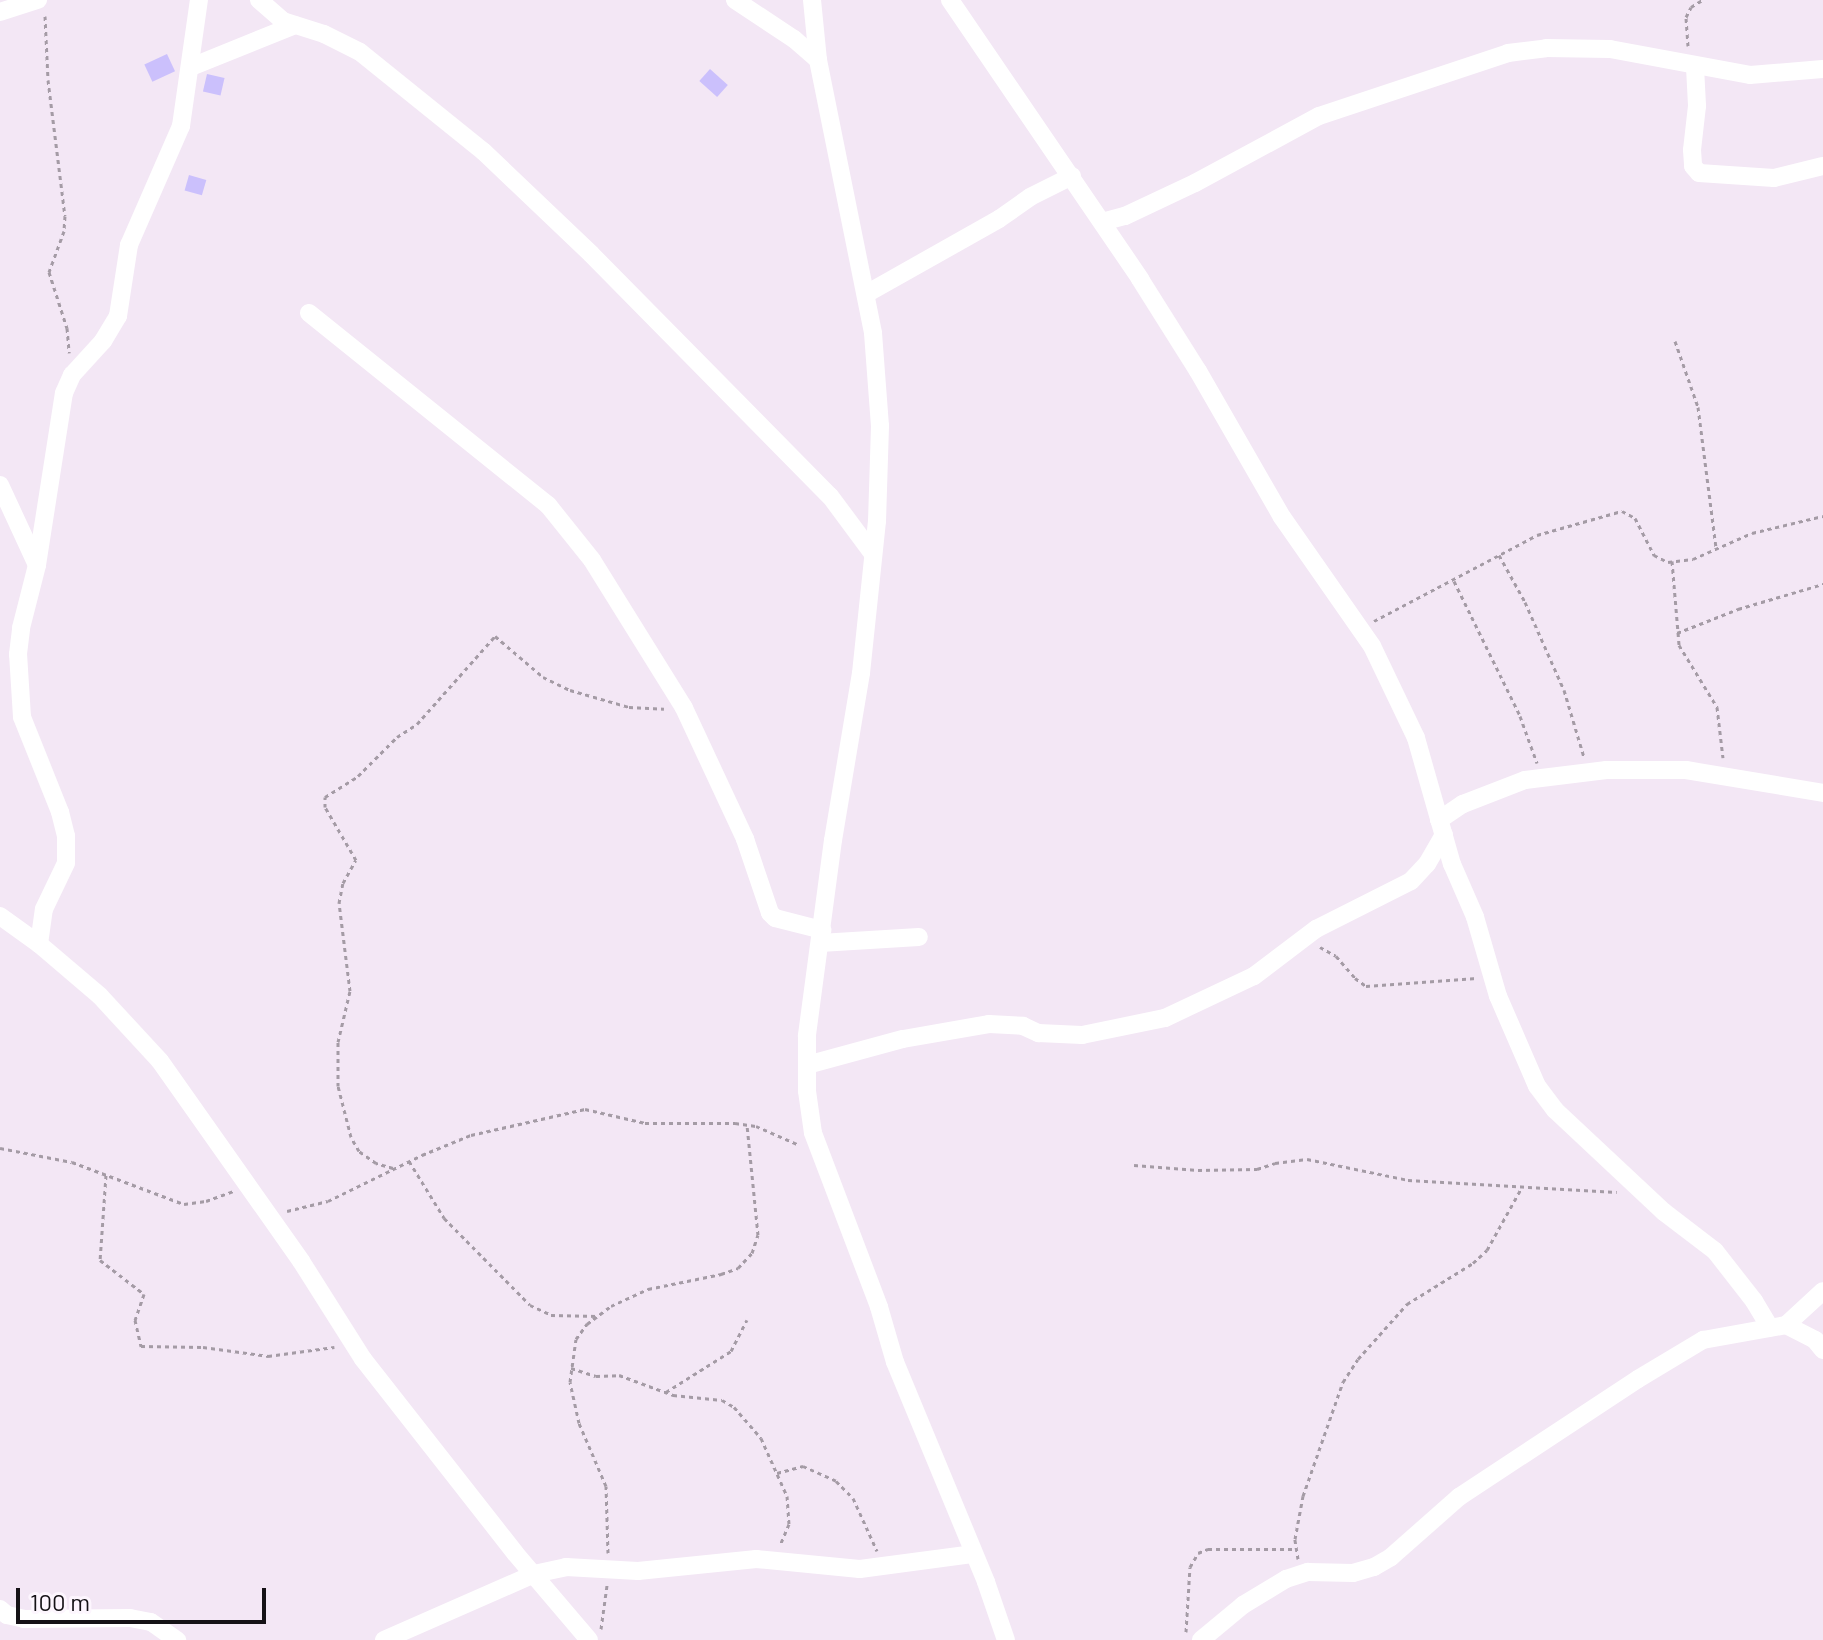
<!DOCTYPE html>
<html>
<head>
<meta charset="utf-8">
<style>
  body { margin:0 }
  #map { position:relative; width:1823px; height:1640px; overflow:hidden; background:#f3e7f5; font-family:Barlow,sans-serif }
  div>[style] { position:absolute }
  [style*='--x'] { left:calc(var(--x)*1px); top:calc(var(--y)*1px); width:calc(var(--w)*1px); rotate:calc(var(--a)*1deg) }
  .building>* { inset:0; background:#cbc0fc; transform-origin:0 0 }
  .path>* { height:3px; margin-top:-1.5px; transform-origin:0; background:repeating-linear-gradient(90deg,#a49ba5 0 4px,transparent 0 8px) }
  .minor>* { height:18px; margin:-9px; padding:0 9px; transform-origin:9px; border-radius:9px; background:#fff }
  span { translate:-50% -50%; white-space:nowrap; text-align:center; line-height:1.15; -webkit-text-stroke:6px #fdf6fe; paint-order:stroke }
  .scale { position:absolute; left:16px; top:1588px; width:250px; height:36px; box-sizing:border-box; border:4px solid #151216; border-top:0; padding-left:10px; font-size:24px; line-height:28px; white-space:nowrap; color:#151216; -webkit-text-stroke:6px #fdf6fe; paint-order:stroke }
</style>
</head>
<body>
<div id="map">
  <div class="building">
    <i style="left:167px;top:54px;width:19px;height:25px;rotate:65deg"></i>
    <i style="left:710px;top:69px;width:24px;height:16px;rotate:42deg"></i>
    <i style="left:207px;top:74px;width:18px;height:18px;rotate:13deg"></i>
    <i style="left:189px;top:175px;width:18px;height:16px;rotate:16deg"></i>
  </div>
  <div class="path">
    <i style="--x:45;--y:16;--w:64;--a:87.3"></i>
    <i style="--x:48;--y:80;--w:137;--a:82.9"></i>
    <i style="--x:65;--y:216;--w:15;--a:94"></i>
    <i style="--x:64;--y:231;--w:44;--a:110.1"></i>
    <i style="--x:49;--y:272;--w:59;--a:72.2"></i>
    <i style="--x:67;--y:328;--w:25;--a:85"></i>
    <i style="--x:1688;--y:46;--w:29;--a:-94"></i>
    <i style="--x:1686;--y:17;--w:11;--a:-63"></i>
    <i style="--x:1691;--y:7;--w:13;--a:-32"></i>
    <i style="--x:1675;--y:341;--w:70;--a:70.8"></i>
    <i style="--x:1698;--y:407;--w:142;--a:82.7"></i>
    <i style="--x:1499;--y:555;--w:54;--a:61"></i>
    <i style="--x:1525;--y:602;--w:96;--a:66.1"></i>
    <i style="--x:1564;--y:690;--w:70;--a:73.4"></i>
    <i style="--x:1672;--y:561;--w:84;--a:85.2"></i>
    <i style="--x:1679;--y:645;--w:73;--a:58.5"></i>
    <i style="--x:1717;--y:707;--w:51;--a:83.3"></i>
    <i style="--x:1454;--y:581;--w:150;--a:63.9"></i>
    <i style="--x:1520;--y:716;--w:50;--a:70.1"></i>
    <i style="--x:1374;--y:621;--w:184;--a:-27.8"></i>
    <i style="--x:1537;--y:535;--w:88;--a:-15.8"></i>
    <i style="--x:1622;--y:511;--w:15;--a:28"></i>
    <i style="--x:1635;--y:518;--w:42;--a:62.8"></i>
    <i style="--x:1654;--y:555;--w:16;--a:27"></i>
    <i style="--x:1668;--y:562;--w:25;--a:-7"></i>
    <i style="--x:1693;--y:559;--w:64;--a:-23.8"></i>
    <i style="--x:1752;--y:533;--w:73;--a:-13.5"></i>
    <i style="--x:1677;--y:633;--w:66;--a:-21.5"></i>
    <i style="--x:1738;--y:609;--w:89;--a:-16.4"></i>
    <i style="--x:1320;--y:947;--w:18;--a:29"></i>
    <i style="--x:1336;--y:956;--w:29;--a:49"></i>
    <i style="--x:1355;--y:978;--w:14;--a:36"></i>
    <i style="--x:1366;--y:986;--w:111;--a:-4.1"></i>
    <i style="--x:0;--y:1148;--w:73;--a:11"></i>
    <i style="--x:72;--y:1162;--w:120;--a:20.6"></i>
    <i style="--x:184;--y:1204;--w:22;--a:-8"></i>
    <i style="--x:206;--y:1201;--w:29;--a:-20"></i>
    <i style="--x:409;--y:1161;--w:67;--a:58.4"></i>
    <i style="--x:444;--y:1218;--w:122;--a:45.3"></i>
    <i style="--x:530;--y:1305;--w:23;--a:25"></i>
    <i style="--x:551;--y:1315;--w:47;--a:1.2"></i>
    <i style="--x:1134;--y:1165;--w:64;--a:4.5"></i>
    <i style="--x:1198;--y:1170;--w:59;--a:-1"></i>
    <i style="--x:1257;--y:1169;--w:19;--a:-18"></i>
    <i style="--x:1275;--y:1163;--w:32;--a:-7"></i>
    <i style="--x:1307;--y:1159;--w:103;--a:11.7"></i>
    <i style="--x:1408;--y:1180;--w:209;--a:3.3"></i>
    <i style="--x:393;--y:1168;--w:18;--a:-164"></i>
    <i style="--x:376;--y:1163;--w:21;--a:-145"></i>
    <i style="--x:359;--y:1151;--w:16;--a:-120"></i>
    <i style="--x:351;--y:1137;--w:53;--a:-104.3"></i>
    <i style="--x:338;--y:1086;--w:44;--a:-90"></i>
    <i style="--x:338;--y:1042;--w:52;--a:-76.8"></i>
    <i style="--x:350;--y:991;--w:89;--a:-97.1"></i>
    <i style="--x:339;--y:903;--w:20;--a:-79"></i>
    <i style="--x:343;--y:883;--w:26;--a:-61"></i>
    <i style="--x:356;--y:860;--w:61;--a:-120.3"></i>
    <i style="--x:325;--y:807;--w:10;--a:-90"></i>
    <i style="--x:325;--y:797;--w:39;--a:-32"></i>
    <i style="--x:358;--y:776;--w:55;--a:-45"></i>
    <i style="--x:397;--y:737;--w:24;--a:-33"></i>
    <i style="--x:417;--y:724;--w:118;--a:-48.4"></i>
    <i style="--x:495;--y:636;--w:63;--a:40.5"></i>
    <i style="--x:543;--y:677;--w:30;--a:26"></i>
    <i style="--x:570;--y:690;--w:61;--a:16.1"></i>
    <i style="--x:629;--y:707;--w:35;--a:3"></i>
    <i style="--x:106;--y:1175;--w:85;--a:94"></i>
    <i style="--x:100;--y:1260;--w:56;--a:37.7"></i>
    <i style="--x:144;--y:1294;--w:28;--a:109"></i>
    <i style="--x:135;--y:1320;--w:27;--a:77"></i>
    <i style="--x:141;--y:1346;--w:62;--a:0.9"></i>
    <i style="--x:203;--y:1347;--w:66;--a:7.9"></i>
    <i style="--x:268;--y:1356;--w:67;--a:-7.8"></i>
    <i style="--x:287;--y:1211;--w:42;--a:-13.7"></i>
    <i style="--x:328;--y:1201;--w:105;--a:-26.1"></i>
    <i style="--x:422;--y:1155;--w:53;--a:-22.2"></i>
    <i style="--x:471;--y:1135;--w:117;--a:-12.8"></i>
    <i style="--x:585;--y:1109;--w:62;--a:13.1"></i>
    <i style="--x:645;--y:1123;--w:90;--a:0"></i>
    <i style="--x:735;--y:1123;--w:21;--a:8"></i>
    <i style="--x:756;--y:1126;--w:47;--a:23.8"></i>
    <i style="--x:571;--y:1368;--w:26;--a:18"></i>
    <i style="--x:596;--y:1376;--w:23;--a:-2"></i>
    <i style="--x:619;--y:1375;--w:58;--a:20.3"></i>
    <i style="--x:673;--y:1395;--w:49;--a:5.8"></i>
    <i style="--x:722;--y:1400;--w:14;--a:30"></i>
    <i style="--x:734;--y:1407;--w:41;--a:48.9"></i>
    <i style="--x:761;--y:1438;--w:64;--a:65.9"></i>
    <i style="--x:787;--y:1496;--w:28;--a:86"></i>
    <i style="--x:789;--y:1524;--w:21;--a:113"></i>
    <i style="--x:666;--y:1392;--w:77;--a:-32.2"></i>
    <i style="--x:731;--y:1351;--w:35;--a:-63"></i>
    <i style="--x:777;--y:1473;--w:27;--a:-15"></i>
    <i style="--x:803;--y:1466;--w:36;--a:24"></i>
    <i style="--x:836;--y:1481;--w:24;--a:45"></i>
    <i style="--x:853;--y:1498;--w:58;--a:65.6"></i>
    <i style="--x:608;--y:1553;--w:67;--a:-91.7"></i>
    <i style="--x:606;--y:1486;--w:69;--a:-113.2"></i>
    <i style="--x:579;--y:1423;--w:42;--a:-102.4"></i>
    <i style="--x:570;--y:1382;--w:43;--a:-82.1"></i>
    <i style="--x:576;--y:1339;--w:19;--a:-54"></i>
    <i style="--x:587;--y:1324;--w:30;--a:-37"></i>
    <i style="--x:611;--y:1306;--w:41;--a:-24.7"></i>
    <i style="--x:648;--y:1289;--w:75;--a:-11.6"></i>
    <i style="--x:721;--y:1274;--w:18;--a:-19"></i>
    <i style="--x:738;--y:1268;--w:21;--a:-47"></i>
    <i style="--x:752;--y:1253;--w:19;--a:-72"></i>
    <i style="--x:758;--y:1235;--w:112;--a:-95.7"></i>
    <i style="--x:1298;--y:1559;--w:20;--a:-99"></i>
    <i style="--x:1295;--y:1539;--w:44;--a:-79.5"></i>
    <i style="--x:1303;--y:1496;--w:121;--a:-70.7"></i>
    <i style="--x:1343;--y:1382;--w:27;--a:-57"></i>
    <i style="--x:1358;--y:1359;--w:74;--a:-48.3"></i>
    <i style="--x:1407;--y:1304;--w:78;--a:-31.8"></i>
    <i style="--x:1473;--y:1263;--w:19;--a:-43"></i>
    <i style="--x:1487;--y:1250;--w:70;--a:-60.9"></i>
    <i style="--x:601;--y:1629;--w:44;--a:-82.2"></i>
    <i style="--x:1186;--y:1632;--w:65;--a:-86.5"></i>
    <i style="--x:1190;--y:1567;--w:16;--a:-60"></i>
    <i style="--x:1198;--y:1553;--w:11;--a:-22"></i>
    <i style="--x:1208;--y:1549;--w:88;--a:0"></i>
  </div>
  <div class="minor">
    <i style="--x:259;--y:0;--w:32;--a:41"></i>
    <i style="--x:283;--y:21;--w:43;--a:17.6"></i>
    <i style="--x:324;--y:34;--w:40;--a:26.6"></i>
    <i style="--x:360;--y:52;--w:159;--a:38.9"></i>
    <i style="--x:484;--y:152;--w:148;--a:43.6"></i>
    <i style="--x:591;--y:254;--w:340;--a:45.4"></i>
    <i style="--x:830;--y:496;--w:72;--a:53.4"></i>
    <i style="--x:735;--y:0;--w:71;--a:33.5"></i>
    <i style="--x:794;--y:39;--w:32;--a:41"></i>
    <i style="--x:812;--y:0;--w:60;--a:84.3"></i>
    <i style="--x:818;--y:60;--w:278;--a:78.6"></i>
    <i style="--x:873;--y:333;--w:93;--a:85.7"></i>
    <i style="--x:880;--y:426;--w:95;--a:91.8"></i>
    <i style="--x:877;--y:521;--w:153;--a:96"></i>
    <i style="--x:861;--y:673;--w:169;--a:99.5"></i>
    <i style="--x:833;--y:840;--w:198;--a:97.6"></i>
    <i style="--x:807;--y:1036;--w:55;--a:90"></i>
    <i style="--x:807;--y:1091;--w:42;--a:81.9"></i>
    <i style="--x:813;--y:1133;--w:186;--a:69.2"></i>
    <i style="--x:879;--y:1307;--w:57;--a:73.8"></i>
    <i style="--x:895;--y:1362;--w:238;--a:67.5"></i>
    <i style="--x:986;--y:1582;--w:61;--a:71"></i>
    <i style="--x:950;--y:0;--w:338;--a:55.7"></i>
    <i style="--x:1140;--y:279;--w:109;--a:57.8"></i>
    <i style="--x:1198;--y:371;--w:168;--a:60.1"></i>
    <i style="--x:1282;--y:517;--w:157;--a:55.1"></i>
    <i style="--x:1372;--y:646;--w:102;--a:64.4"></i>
    <i style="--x:1416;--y:738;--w:131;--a:74.1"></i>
    <i style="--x:1452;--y:864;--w:58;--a:66.5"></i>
    <i style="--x:1475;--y:917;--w:82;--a:73.8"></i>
    <i style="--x:1498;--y:996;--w:98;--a:66.6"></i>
    <i style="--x:1537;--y:1086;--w:30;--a:53"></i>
    <i style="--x:1555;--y:1110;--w:149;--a:43.1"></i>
    <i style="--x:1664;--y:1212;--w:64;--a:37.4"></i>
    <i style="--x:1715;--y:1251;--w:63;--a:52"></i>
    <i style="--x:1754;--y:1301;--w:31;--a:59"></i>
    <i style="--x:0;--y:12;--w:40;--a:-18"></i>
    <i style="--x:191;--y:67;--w:112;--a:-22"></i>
    <i style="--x:1695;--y:67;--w:39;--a:87"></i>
    <i style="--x:1697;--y:106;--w:44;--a:96.5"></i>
    <i style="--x:1692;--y:150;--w:16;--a:86"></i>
    <i style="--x:1693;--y:166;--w:9;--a:49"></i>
    <i style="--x:1699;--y:173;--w:75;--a:3.8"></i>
    <i style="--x:1774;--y:178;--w:50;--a:-13.8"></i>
    <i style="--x:1102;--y:222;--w:24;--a:-15"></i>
    <i style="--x:1125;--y:216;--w:77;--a:-25.2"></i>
    <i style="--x:1195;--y:183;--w:141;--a:-28.4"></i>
    <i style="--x:1319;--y:116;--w:199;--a:-18.4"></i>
    <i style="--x:1508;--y:53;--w:38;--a:-7"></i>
    <i style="--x:1546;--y:48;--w:64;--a:0.9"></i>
    <i style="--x:1610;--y:49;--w:142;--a:10.5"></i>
    <i style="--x:1750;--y:75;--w:73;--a:-4.7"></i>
    <i style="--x:866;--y:294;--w:153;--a:-29.4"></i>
    <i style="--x:999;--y:219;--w:38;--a:-35"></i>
    <i style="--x:1030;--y:197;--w:47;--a:-26.6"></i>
    <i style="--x:309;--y:313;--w:307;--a:38.8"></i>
    <i style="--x:548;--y:505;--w:70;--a:51.3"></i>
    <i style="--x:592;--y:560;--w:174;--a:58.1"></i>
    <i style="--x:684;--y:708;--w:145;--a:65"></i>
    <i style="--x:745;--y:839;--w:78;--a:71.3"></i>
    <i style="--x:770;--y:913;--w:7;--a:45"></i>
    <i style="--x:775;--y:918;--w:49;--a:14.3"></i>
    <i style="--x:0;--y:485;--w:88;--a:65.2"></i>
    <i style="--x:1439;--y:820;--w:29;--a:-34"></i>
    <i style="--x:1463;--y:804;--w:66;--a:-21.2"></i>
    <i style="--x:1525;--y:780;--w:82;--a:-7"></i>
    <i style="--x:1606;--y:770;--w:80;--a:0"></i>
    <i style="--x:1686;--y:770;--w:139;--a:9.5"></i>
    <i style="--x:0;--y:916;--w:48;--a:35.7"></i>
    <i style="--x:39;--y:944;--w:80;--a:40.4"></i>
    <i style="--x:100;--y:996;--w:88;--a:47.3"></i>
    <i style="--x:160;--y:1061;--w:245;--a:54.8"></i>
    <i style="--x:301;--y:1261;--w:116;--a:57.7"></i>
    <i style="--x:363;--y:1359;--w:246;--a:51.9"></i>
    <i style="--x:515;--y:1553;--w:114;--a:49.6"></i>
    <i style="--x:820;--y:943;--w:99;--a:-3.5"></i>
    <i style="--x:39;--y:944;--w:35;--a:-82"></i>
    <i style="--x:44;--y:909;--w:51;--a:-64.4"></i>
    <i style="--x:66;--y:863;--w:27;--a:-90"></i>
    <i style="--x:66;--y:836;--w:25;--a:-104"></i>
    <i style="--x:60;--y:812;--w:102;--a:-111.8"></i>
    <i style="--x:22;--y:717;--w:63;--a:-93.6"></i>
    <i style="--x:18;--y:654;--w:26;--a:-83"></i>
    <i style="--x:21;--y:628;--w:65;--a:-75.7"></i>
    <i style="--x:37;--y:565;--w:174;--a:-81.1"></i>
    <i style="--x:64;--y:393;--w:20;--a:-66"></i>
    <i style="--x:72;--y:375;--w:46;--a:-47.6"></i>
    <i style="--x:103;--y:341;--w:29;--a:-59"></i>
    <i style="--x:118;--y:316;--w:72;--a:-81.2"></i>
    <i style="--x:129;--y:245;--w:130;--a:-66.4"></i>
    <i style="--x:181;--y:126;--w:127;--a:-81.9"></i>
    <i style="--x:807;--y:1065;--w:99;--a:-15.2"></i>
    <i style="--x:903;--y:1039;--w:87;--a:-9.9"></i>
    <i style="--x:989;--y:1024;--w:34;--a:3"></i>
    <i style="--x:1023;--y:1026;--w:17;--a:25"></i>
    <i style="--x:1038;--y:1033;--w:44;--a:2.6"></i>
    <i style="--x:1082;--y:1035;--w:85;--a:-11.6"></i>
    <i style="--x:1165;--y:1018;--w:98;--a:-25.3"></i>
    <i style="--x:1254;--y:976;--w:78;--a:-37.2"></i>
    <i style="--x:1316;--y:929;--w:106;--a:-26.8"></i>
    <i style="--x:1411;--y:881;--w:23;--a:-47"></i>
    <i style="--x:1427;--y:864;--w:34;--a:-60"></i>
    <i style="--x:1786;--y:1325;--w:33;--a:27"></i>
    <i style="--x:1815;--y:1340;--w:13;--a:51"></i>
    <i style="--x:0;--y:1609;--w:9;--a:41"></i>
    <i style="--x:7;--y:1615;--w:17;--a:13"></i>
    <i style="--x:24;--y:1619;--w:106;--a:-0.5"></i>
    <i style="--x:130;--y:1618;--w:21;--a:11"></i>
    <i style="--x:151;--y:1622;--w:32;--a:35"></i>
    <i style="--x:384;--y:1640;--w:164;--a:-23.7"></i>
    <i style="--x:534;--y:1574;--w:33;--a:-12"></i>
    <i style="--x:566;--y:1567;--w:72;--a:3.2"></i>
    <i style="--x:638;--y:1571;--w:119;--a:-5.8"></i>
    <i style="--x:756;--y:1559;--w:104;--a:5.5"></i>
    <i style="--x:860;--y:1569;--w:113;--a:-7.6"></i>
    <i style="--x:1201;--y:1640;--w:55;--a:-39.8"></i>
    <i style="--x:1243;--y:1605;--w:50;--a:-31.2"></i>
    <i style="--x:1286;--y:1579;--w:23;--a:-18"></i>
    <i style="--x:1308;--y:1572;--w:45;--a:1.3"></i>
    <i style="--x:1353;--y:1573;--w:22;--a:-16"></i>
    <i style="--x:1374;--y:1567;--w:20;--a:-30"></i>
    <i style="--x:1391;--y:1557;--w:91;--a:-41.4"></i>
    <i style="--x:1459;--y:1497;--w:214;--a:-33.4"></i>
    <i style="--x:1638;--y:1379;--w:76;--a:-31"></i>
    <i style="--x:1703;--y:1340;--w:84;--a:-10.2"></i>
    <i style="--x:1786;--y:1325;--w:50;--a:-42.6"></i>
  </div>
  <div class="scale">100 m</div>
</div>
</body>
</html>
